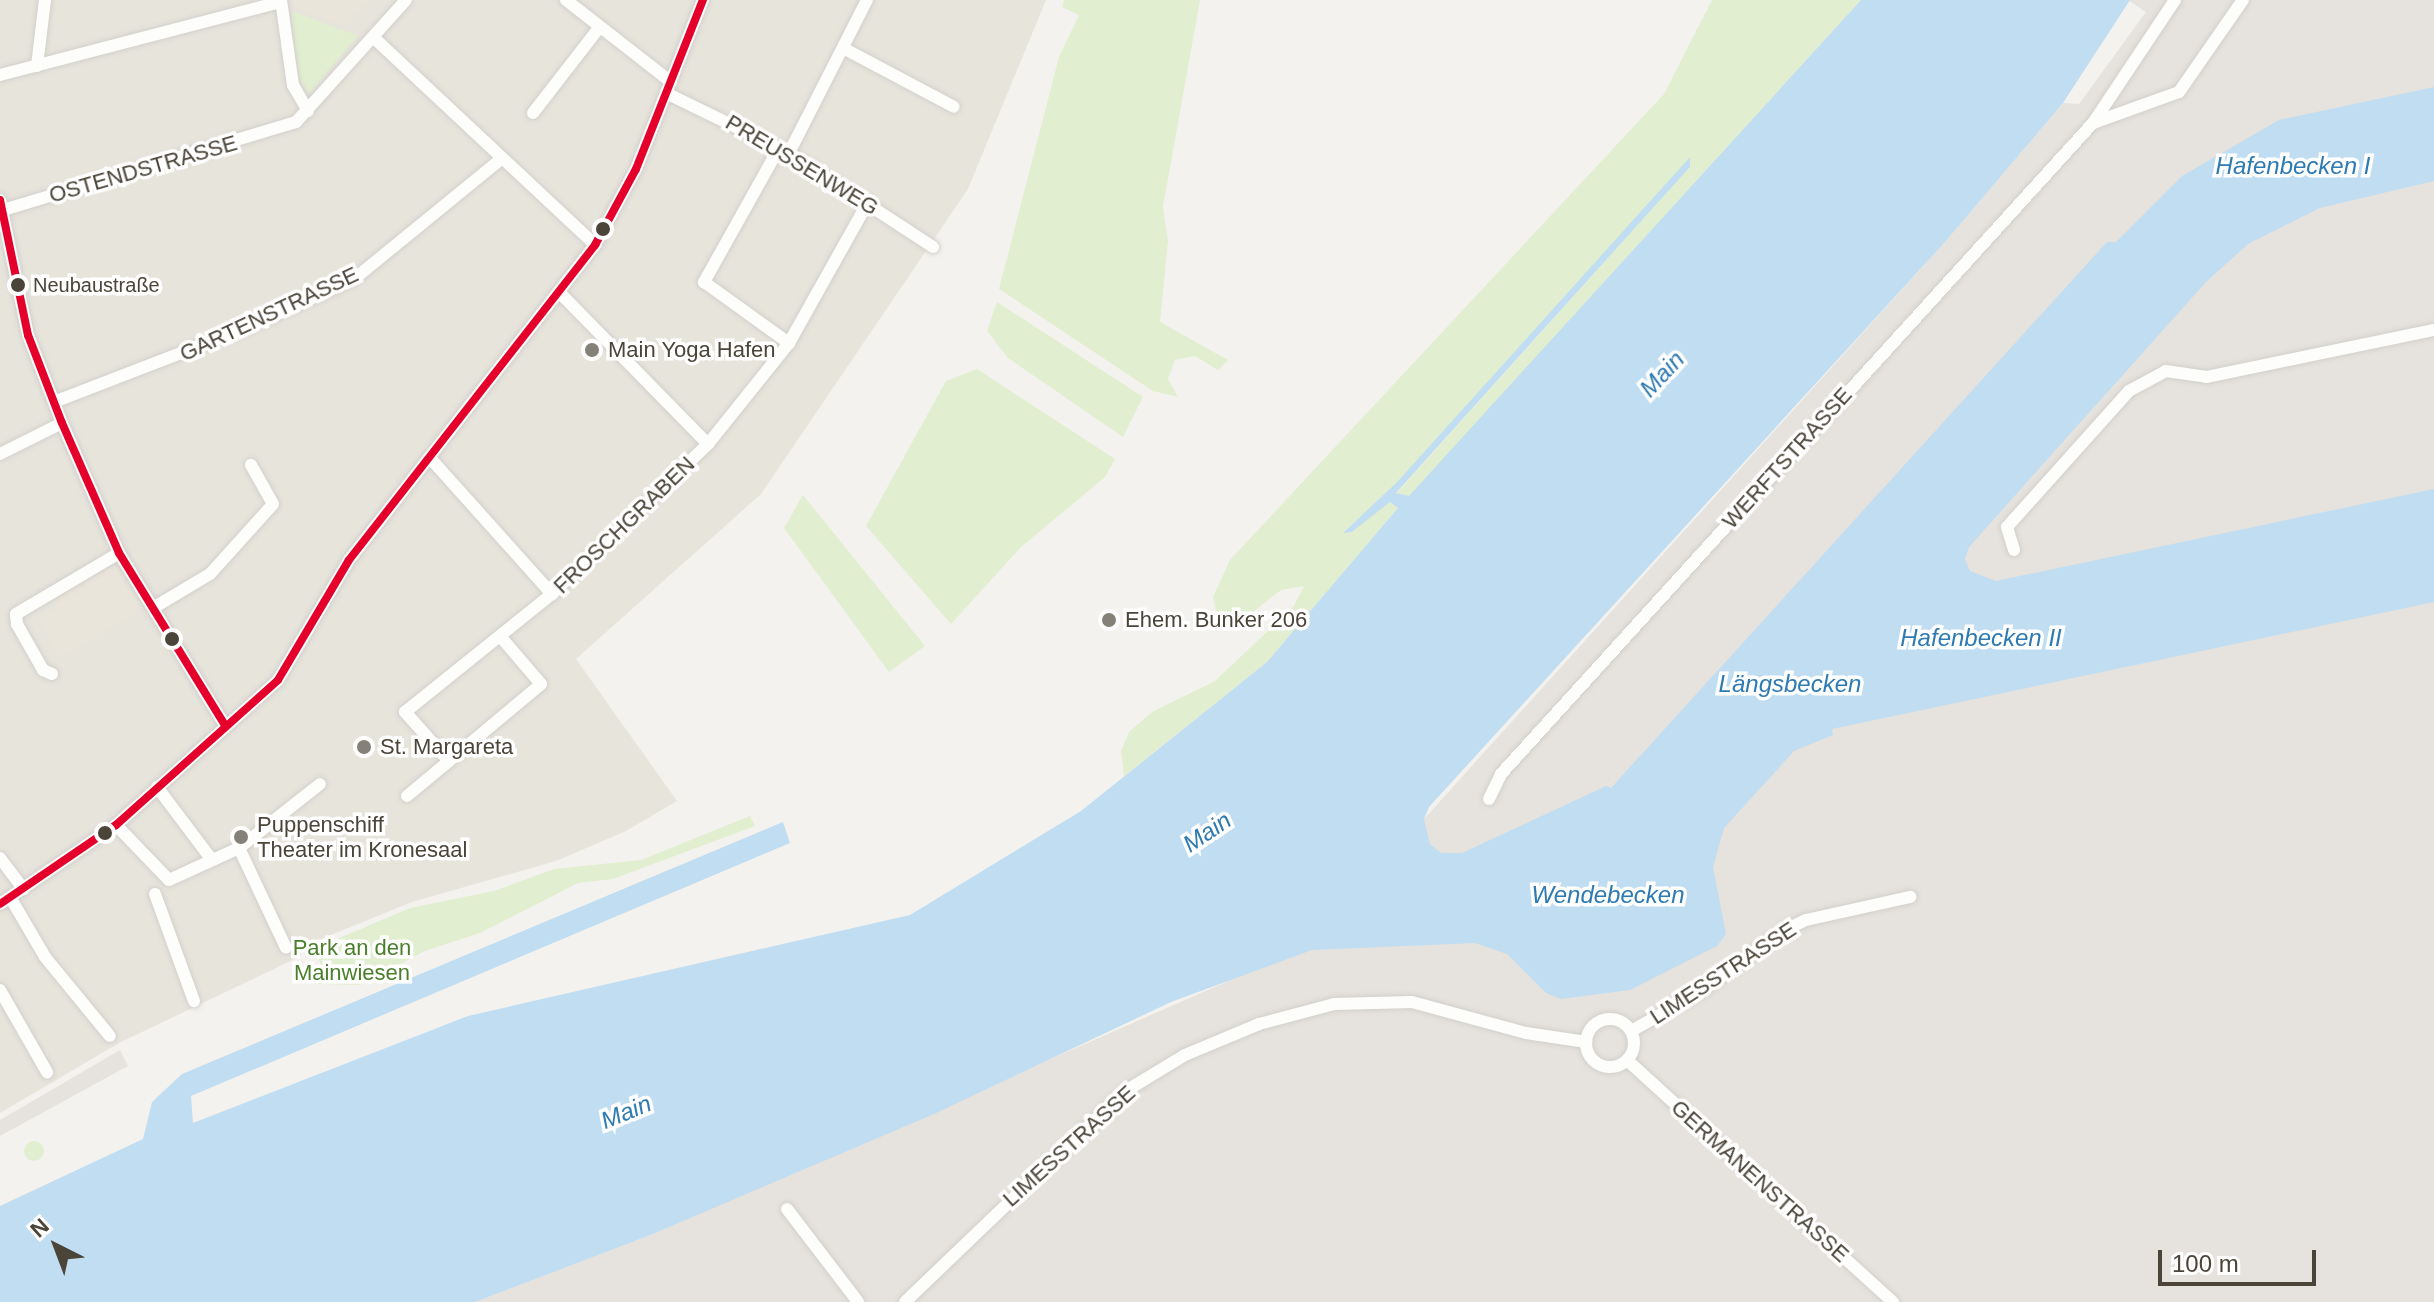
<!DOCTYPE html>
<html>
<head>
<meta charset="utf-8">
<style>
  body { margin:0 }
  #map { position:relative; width:2434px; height:1302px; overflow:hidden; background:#f4f2ee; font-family:Helvetica,sans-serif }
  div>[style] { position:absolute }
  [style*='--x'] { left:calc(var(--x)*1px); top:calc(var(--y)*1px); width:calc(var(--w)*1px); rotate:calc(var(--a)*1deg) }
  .residential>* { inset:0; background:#e7e4dc }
  .industrial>* { inset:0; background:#e6e2de }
  .education>* { inset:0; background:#eae5da }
  .green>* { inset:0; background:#e1eecf }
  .round { border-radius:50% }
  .parking>* { inset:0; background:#e6e3df }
  .water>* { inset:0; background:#c0ddf1 }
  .roads { filter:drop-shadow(0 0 2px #d2d0cb) drop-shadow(0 0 2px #d2d0cb) }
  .minor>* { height:12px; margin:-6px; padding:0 6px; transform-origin:6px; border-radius:6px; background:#fdfdfc }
  .minor>.ring { margin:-6px; padding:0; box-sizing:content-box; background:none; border:12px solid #fdfdfc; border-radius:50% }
  .bus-1>* { height:8px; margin:-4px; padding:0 4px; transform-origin:4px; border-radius:4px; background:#e4002b }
  .dots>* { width:22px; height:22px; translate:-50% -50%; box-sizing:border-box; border:4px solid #fff; border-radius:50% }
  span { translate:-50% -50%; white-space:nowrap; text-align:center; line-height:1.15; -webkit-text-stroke:7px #fff; paint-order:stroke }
  .bus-label { font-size:20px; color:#4b4439 }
  .left { translate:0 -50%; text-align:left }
  .street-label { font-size:22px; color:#4b4439 }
  .poi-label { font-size:22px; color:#4b4439 }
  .park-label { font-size:22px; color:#4a7f2a }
  .water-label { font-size:24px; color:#2e7ab2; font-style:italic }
  .north { position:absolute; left:16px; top:1206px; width:80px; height:80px; -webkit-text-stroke:6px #fff; paint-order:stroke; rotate:318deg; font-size:22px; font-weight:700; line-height:32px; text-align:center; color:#4b4439 }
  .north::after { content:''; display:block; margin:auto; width:28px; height:36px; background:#4b4439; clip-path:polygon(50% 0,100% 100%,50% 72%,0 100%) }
  .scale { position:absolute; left:2158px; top:1250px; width:158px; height:36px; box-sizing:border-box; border:4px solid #4b4439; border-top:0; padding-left:10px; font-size:24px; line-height:28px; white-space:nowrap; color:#4b4439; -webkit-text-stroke:6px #fff; paint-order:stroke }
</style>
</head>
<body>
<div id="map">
  <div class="residential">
    <i style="clip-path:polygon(0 0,1046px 0,968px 189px,761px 494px,576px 659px,677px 801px,626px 831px,556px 861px,412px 902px,304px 946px,297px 958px,119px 1043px,0 1113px)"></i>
  </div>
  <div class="industrial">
    <i style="clip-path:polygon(2128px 0,2434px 0,2434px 1302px,475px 1302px,648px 1236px,1258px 968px,1424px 819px,1945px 242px,2063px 103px,2079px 104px,2146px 12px)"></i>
  </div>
  <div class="education">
    <i style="clip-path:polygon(291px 0,368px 0,342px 25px,291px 6px)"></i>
    <i style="clip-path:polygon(113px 562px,141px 611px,60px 656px,39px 621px,57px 610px,50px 597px)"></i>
  </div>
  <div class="green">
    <i style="clip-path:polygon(1064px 0,1200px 0,1163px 207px,1168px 241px,1160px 322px,1228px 360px,1218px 370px,1195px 356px,1175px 360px,1168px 379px,1178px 397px,1153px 391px,999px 289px,1059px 57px,1079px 15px,1062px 7px)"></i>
    <i style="clip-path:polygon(1712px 0,1861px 0,1409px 497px,1396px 494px,1690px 167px,1690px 158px,1397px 482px,1344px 532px,1352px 532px,1390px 501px,1398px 508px,1267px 662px,1124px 776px,1121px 751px,1129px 732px,1152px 712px,1215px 681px,1294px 606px,1304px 586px,1281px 590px,1231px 629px,1217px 616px,1213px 597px,1230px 560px,1664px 94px)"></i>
    <i style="clip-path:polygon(291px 11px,358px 36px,309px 93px,299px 77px)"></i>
    <i style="clip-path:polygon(997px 302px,1143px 397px,1123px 437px,1008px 358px,987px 331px)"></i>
    <i style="clip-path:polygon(977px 369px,1115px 459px,1105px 477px,1021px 547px,951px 624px,866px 526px,946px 381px)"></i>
    <i style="clip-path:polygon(803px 495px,925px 646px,889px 672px,784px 528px)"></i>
    <i style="clip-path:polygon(750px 816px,755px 826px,613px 879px,578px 883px,480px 933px,425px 951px,360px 985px,318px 984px,323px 974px,316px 948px,410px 908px,494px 891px,554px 869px,641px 860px)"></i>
    <i class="round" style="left:24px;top:1141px;width:20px;height:20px"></i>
  </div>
  <div class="parking">
    <i style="clip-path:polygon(120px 1050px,128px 1066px,0 1136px,0 1120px)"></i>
  </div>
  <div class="water">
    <i style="clip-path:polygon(1861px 0,2130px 0,2063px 103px,1945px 242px,1429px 807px,1424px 819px,1430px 844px,1441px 853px,1462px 853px,1606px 786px,1611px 788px,2107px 242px,2116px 242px,2182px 176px,2279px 120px,2434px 87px,2434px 181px,2320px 208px,2248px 244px,2206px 282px,1969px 547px,1965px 559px,1970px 571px,1996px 581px,2434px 489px,2434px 602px,1832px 729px,1833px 735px,1794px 751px,1724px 828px,1713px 867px,1726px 934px,1717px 946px,1630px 990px,1561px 999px,1546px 993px,1507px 954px,1475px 943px,1312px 950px,1171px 1002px,934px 1114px,648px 1236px,475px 1302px,0 1302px,0 1206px,143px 1139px,152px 1102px,182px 1074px,783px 822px,790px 843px,191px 1096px,193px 1123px,468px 1016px,910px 915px,1081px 811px,1267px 662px,1398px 508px,1390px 502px,1352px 532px,1343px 533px,1397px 482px,1690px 157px,1690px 167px,1396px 493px,1409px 496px)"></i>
  </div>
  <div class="roads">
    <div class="minor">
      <i style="--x:281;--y:0;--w:86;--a:82"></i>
      <i style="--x:293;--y:85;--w:30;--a:60"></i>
      <i style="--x:566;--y:0;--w:133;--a:38"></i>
      <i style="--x:373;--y:37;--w:304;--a:43.1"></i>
      <i style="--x:845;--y:49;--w:123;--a:28"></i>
      <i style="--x:37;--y:66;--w:66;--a:-83.1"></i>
      <i style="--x:0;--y:75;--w:290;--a:-14.6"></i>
      <i style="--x:666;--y:93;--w:137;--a:26"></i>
      <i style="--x:789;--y:153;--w:172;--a:33.1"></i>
      <i style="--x:533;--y:113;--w:108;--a:-52.2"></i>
      <i style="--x:2093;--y:123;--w:91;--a:-19.8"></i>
      <i style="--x:2179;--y:92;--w:112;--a:-55.2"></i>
      <i style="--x:779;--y:148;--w:154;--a:119.2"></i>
      <i style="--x:704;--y:282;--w:105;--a:35.7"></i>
      <i style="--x:789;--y:153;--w:172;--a:-63"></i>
      <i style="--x:0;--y:200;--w:138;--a:78.3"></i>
      <i style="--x:28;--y:335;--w:94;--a:68.9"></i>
      <i style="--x:62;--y:423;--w:142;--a:66.3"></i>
      <i style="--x:119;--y:553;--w:202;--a:58.4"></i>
      <i style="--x:3;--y:210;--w:306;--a:-16.7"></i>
      <i style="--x:296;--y:122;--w:164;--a:-48"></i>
      <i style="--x:561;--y:294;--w:210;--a:45.6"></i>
      <i style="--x:54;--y:402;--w:211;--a:-21.1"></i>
      <i style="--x:251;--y:326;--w:113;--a:-24.5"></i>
      <i style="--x:354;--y:279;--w:190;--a:-39.2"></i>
      <i style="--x:0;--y:454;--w:69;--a:-26.6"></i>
      <i style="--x:430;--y:458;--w:183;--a:48.1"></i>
      <i style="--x:2014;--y:550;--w:24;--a:-107"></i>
      <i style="--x:2007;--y:527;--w:183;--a:-48.1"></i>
      <i style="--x:2129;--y:391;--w:42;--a:-28.4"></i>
      <i style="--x:2166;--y:371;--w:41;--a:8.3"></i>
      <i style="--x:2207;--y:377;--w:232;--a:-11.7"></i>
      <i style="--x:153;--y:608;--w:66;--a:-30.8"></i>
      <i style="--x:210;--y:574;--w:94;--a:-48"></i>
      <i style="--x:273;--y:504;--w:45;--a:-119.4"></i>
      <i style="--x:52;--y:674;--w:10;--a:-156"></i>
      <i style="--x:43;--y:670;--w:53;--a:-119.5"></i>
      <i style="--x:17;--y:624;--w:10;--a:-96"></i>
      <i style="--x:16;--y:614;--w:120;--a:-30.6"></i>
      <i style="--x:449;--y:761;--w:120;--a:-39.9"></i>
      <i style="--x:541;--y:684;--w:63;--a:-130.5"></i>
      <i style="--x:157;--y:787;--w:91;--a:53"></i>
      <i style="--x:407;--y:796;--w:55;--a:-39.8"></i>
      <i style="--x:449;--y:761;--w:66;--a:-131.9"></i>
      <i style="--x:405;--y:712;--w:189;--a:-38.8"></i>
      <i style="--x:552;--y:594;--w:216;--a:-43.9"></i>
      <i style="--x:708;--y:444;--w:129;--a:-51.3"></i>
      <i style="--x:789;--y:343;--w:162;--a:-60.7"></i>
      <i style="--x:1489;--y:799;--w:28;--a:-64"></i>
      <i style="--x:1501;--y:774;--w:880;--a:-47.72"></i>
      <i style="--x:2093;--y:123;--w:148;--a:-56.3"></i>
      <i style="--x:116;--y:825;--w:76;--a:46.1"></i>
      <i style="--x:169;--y:880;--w:77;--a:-24.6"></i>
      <i style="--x:239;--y:848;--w:103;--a:-38.3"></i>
      <i style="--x:239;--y:848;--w:110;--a:64.8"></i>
      <i style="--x:0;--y:858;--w:39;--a:53"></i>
      <i style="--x:155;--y:894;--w:114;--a:70"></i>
      <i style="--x:10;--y:897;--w:69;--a:59.7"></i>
      <i style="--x:45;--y:957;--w:102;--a:50.6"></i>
      <i style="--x:0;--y:904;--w:140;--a:-34.3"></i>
      <i style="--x:116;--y:825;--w:217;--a:-41.8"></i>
      <i style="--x:278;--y:680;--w:139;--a:-59.4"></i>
      <i style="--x:349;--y:560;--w:400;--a:-52"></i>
      <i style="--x:595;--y:245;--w:86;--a:-61.7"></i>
      <i style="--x:636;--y:169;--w:182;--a:-68.4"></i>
      <i style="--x:0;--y:990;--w:95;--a:60.2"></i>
      <i class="ring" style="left:1586px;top:1019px;width:36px;height:36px"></i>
      <i style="--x:1631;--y:1031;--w:78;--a:-29.2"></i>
      <i style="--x:1699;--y:993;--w:104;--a:-36.4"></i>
      <i style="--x:1783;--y:931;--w:25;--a:-26"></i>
      <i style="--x:1806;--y:920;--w:107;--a:-12.5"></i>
      <i style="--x:1627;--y:1060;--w:360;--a:42.3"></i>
      <i style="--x:787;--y:1209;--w:117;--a:52.6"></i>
      <i style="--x:905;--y:1302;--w:303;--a:-43.8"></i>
      <i style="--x:1124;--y:1092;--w:71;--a:-31.2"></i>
      <i style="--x:1185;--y:1055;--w:80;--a:-22.7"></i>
      <i style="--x:1259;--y:1024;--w:78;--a:-14.9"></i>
      <i style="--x:1334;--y:1004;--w:78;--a:-1.5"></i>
      <i style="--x:1412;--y:1002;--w:118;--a:15.2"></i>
      <i style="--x:1526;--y:1033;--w:61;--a:8.5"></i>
    </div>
  </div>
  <div class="bus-1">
    <i style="--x:0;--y:200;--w:138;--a:78.3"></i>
    <i style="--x:28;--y:335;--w:94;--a:68.9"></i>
    <i style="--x:62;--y:423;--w:142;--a:66.3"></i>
    <i style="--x:119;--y:553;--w:202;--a:58.4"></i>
    <i style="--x:0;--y:904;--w:140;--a:-34.3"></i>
    <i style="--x:116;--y:825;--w:217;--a:-41.8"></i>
    <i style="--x:278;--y:680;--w:139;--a:-59.4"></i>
    <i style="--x:349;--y:560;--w:400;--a:-52"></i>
    <i style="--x:595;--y:245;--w:86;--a:-61.7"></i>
    <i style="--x:636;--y:169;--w:182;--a:-68.4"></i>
  </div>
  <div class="dots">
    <i style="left:603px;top:229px;background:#4b4439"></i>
    <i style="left:18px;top:285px;background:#4b4439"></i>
    <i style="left:592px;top:350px;background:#868178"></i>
    <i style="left:1109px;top:620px;background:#868178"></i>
    <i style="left:172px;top:639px;background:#4b4439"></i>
    <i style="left:364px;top:747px;background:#868178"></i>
    <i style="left:105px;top:833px;background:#4b4439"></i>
    <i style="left:241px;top:837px;background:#868178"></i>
  </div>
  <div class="bus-label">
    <span class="left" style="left:33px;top:285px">Neubaustraße</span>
  </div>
  <div class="street-label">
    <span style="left:802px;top:165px;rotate:31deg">PREUSSENWEG</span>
    <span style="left:143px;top:169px;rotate:-16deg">OSTENDSTRASSE</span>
    <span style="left:269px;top:314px;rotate:-25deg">GARTENSTRASSE</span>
    <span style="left:1787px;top:458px;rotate:-48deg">WERFTSTRASSE</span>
    <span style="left:624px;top:525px;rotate:-44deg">FROSCHGRABEN</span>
    <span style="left:1723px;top:973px;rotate:-33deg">LIMESSTRASSE</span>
    <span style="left:1069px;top:1146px;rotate:-42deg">LIMESSTRASSE</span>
    <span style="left:1760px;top:1181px;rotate:42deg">GERMANENSTRASSE</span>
  </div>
  <div class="poi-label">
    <span class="left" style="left:608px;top:350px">Main Yoga Hafen</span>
    <span class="left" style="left:1125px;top:620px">Ehem. Bunker 206</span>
    <span class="left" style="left:380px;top:747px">St. Margareta</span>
    <span class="left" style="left:257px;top:837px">Puppenschiff<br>Theater im Kronesaal</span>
  </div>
  <div class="park-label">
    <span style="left:352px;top:960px">Park an den<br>Mainwiesen</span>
  </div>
  <div class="water-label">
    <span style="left:2293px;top:166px">Hafenbecken I</span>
    <span style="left:1662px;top:374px;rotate:-47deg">Main</span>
    <span style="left:1981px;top:638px">Hafenbecken II</span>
    <span style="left:1790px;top:684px">Längsbecken</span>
    <span style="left:1207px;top:832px;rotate:-34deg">Main</span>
    <span style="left:1608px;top:895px">Wendebecken</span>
    <span style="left:626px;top:1112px;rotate:-22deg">Main</span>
  </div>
  <div class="north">N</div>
  <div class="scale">100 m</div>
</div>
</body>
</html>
